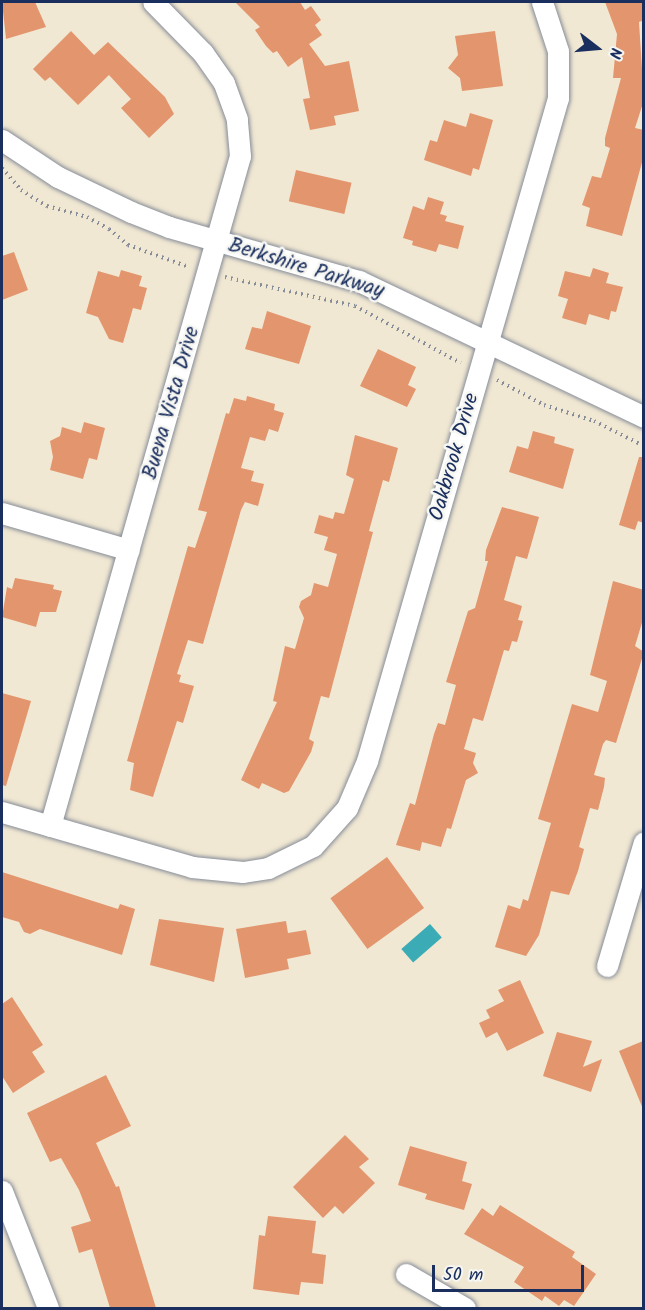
<!DOCTYPE html>
<html>
<head>
<meta charset="utf-8">
<style>
  body { margin:0 }
  #map { position:relative; width:645px; height:1310px; overflow:hidden; background:#f1e8d3; font-family:Kalam,sans-serif }
  div>[style] { position:absolute }
  [style*='--x'] { left:calc(var(--x)*1px); top:calc(var(--y)*1px); width:calc(var(--w)*1px); rotate:calc(var(--a)*1deg) }
  .water>* { inset:0; background:#3bacb5; transform-origin:0 0 }
  .building>* { inset:0; background:#e3956e; transform-origin:0 0 }
  .path>* { height:4px; margin-top:-2px; transform-origin:0; background:repeating-linear-gradient(90deg,#868c98 0 1.5px,transparent 0 6px) }
  .roads { filter:drop-shadow(0 0 2px #868c98) drop-shadow(0 0 2px #868c98) }
  .minor>* { height:21px; margin:-10.5px; padding:0 10.5px; transform-origin:10.5px; border-radius:10.5px; background:#fff }
  span { translate:-50% -50%; white-space:nowrap; text-align:center; line-height:1.15; -webkit-text-stroke:5px #f6f6f2; paint-order:stroke }
  .street-label { font-size:21px; color:#1b2f5e }
  .frame { position:absolute; inset:0; border:3px solid #1b2f5e; pointer-events:none }
  .north { position:absolute; left:567px; top:18px; width:60px; height:60px; -webkit-text-stroke:4px #f6f6f2; paint-order:stroke; rotate:106deg; font-size:16px; font-weight:700; line-height:24px; text-align:center; color:#1b2f5e }
  .north::after { content:''; display:block; margin:auto; width:21px; height:27px; background:#1b2f5e; clip-path:polygon(50% 0,100% 100%,50% 72%,0 100%) }
  .scale { position:absolute; left:432px; top:1265px; width:152px; height:27px; box-sizing:border-box; border:3px solid #1b2f5e; border-top:0; padding-left:8px; font-size:18px; line-height:21px; white-space:nowrap; color:#1b2f5e; -webkit-text-stroke:4px #f6f6f2; paint-order:stroke }
</style>
</head>
<body>
<div id="map">
  <div class="water">
    <i style="left:430px;top:924px;width:18px;height:38px;rotate:49deg"></i>
  </div>
  <div class="building">
    <i style="clip-path:polygon(2px 2px,35px 2px,46px 27px,6px 39px)"></i>
    <i style="clip-path:polygon(235px 2px,300px 2px,305px 10px,311px 6px,321px 20px,315px 25px,322px 35px,309px 44px,325px 66px,349px 61px,359px 111px,334px 116px,336px 125px,310px 130px,303px 99px,310px 98px,302px 57px,288px 67px,277px 51px,273px 53px,266px 46px,255px 30px,260px 27px)"></i>
    <i style="clip-path:polygon(605px 2px,644px 2px,644px 20px,639px 22px,644px 100px,635px 128px,644px 130px,644px 155px,622px 236px,586px 226px,590px 208px,582px 205px,592px 176px,601px 178px,610px 148px,605px 146px,605px 138px,621px 78px,613px 78px,617px 34px)"></i>
    <i style="clip-path:polygon(71px 31px,94px 55px,108px 42px,165px 97px,174px 114px,149px 138px,121px 108px,131px 99px,109px 75px,78px 105px,50px 77px,45px 81px,33px 69px)"></i>
    <i style="clip-path:polygon(495px 31px,503px 86px,462px 91px,460px 78px,448px 68px,458px 55px,455px 36px)"></i>
    <i style="clip-path:polygon(470px 113px,493px 120px,479px 170px,473px 168px,471px 176px,424px 160px,430px 140px,437px 142px,444px 120px,466px 127px)"></i>
    <i style="left:296px;top:170px;width:57px;height:32px;rotate:13deg"></i>
    <i style="clip-path:polygon(428px 197px,444px 202px,440px 214px,447px 216px,445px 221px,464px 226px,458px 249px,439px 244px,436px 252px,412px 245px,413px 241px,403px 238px,413px 206px,424px 210px)"></i>
    <i style="clip-path:polygon(14px 252px,28px 290px,2px 300px,2px 256px)"></i>
    <i style="clip-path:polygon(593px 268px,609px 273px,606px 283px,623px 287px,616px 312px,611px 311px,609px 320px,589px 314px,586px 325px,562px 318px,568px 299px,558px 296px,565px 271px,590px 277px)"></i>
    <i style="clip-path:polygon(121px 270px,142px 276px,139px 286px,147px 288px,141px 310px,133px 308px,123px 343px,109px 339px,98px 317px,86px 313px,98px 271px,119px 277px)"></i>
    <i style="clip-path:polygon(267px 311px,311px 326px,299px 364px,245px 349px,252px 327px,262px 329px)"></i>
    <i style="clip-path:polygon(378px 349px,416px 367px,408px 385px,416px 389px,407px 407px,360px 386px)"></i>
    <i style="clip-path:polygon(247px 396px,275px 404px,274px 410px,284px 413px,278px 432px,269px 429px,265px 441px,250px 437px,241px 468px,254px 471px,251px 481px,264px 484px,258px 506px,245px 502px,241px 510px,203px 644px,188px 640px,177px 674px,181px 675px,179px 682px,194px 686px,183px 723px,177px 721px,153px 797px,130px 790px,134px 763px,127px 761px,188px 546px,195px 548px,207px 512px,198px 510px,226px 413px,229px 414px,234px 398px,246px 401px)"></i>
    <i style="clip-path:polygon(84px 422px,105px 428px,97px 460px,89px 458px,83px 479px,50px 470px,53px 457px,50px 441px,60px 436px,62px 427px,81px 433px)"></i>
    <i style="clip-path:polygon(533px 431px,555px 437px,554px 443px,574px 449px,563px 489px,509px 472px,517px 446px,528px 449px)"></i>
    <i style="clip-path:polygon(355px 435px,398px 448px,389px 482px,383px 480px,369px 531px,373px 532px,329px 698px,321px 696px,309px 739px,314px 742px,311px 752px,289px 791px,284px 793px,262px 783px,259px 789px,241px 780px,277px 702px,273px 701px,285px 646px,295px 649px,304px 618px,299px 607px,301px 601px,311px 595px,314px 583px,328px 587px,337px 554px,324px 550px,328px 537px,314px 533px,319px 515px,333px 519px,335px 512px,344px 514px,354px 479px,346px 475px)"></i>
    <i style="clip-path:polygon(639px 457px,644px 457px,644px 523px,638px 521px,635px 530px,619px 525px)"></i>
    <i style="clip-path:polygon(502px 507px,539px 517px,527px 559px,516px 556px,504px 600px,522px 606px,518px 620px,523px 621px,517px 642px,512px 641px,509px 651px,504px 650px,483px 721px,473px 718px,464px 749px,476px 753px,473px 763px,478px 773px,466px 780px,451px 829px,447px 828px,441px 847px,422px 842px,420px 851px,396px 845px,410px 803px,415px 805px,434px 734px,438px 723px,445px 725px,456px 685px,446px 682px,468px 611px,475px 608px,488px 561px,485px 561px,486px 550px)"></i>
    <i style="clip-path:polygon(15px 578px,54px 585px,53px 589px,62px 591px,56px 612px,40px 612px,36px 627px,2px 617px,7px 587px,12px 589px)"></i>
    <i style="clip-path:polygon(613px 581px,644px 590px,644px 616px,635px 646px,644px 652px,616px 743px,606px 740px,603px 744px,594px 775px,605px 778px,604px 787px,598px 810px,590px 808px,579px 847px,584px 849px,578px 871px,569px 895px,551px 891px,539px 935px,526px 956px,495px 947px,508px 905px,520px 909px,523px 899px,528px 901px,551px 823px,538px 819px,572px 704px,598px 712px,607px 681px,590px 675px)"></i>
    <i style="clip-path:polygon(2px 693px,31px 701px,6px 786px,2px 785px)"></i>
    <i style="left:387px;top:857px;width:63px;height:70px;rotate:54deg"></i>
    <i style="clip-path:polygon(2px 872px,118px 909px,120px 904px,135px 909px,122px 955px,40px 929px,30px 934px,24px 932px,19px 922px,2px 917px)"></i>
    <i style="clip-path:polygon(159px 919px,224px 928px,214px 982px,150px 965px)"></i>
    <i style="clip-path:polygon(286px 921px,288px 933px,306px 930px,311px 954px,287px 959px,289px 969px,245px 978px,236px 929px)"></i>
    <i style="clip-path:polygon(520px 980px,544px 1033px,507px 1051px,497px 1032px,486px 1038px,479px 1023px,490px 1018px,486px 1010px,504px 1001px,498px 990px)"></i>
    <i style="clip-path:polygon(12px 997px,43px 1045px,32px 1052px,45px 1072px,13px 1093px,2px 1076px,2px 1004px)"></i>
    <i style="clip-path:polygon(557px 1032px,592px 1041px,583px 1067px,602px 1059px,591px 1092px,543px 1076px)"></i>
    <i style="clip-path:polygon(643px 1041px,643px 1109px,619px 1051px)"></i>
    <i style="clip-path:polygon(106px 1075px,131px 1126px,96px 1143px,116px 1187px,119px 1186px,156px 1308px,110px 1308px,92px 1249px,79px 1253px,71px 1227px,91px 1221px,79px 1190px,61px 1158px,50px 1162px,27px 1113px)"></i>
    <i style="clip-path:polygon(345px 1135px,369px 1159px,359px 1167px,375px 1183px,343px 1214px,335px 1206px,323px 1218px,293px 1187px)"></i>
    <i style="clip-path:polygon(410px 1146px,467px 1162px,462px 1181px,472px 1184px,464px 1210px,425px 1199px,427px 1194px,398px 1185px)"></i>
    <i style="clip-path:polygon(500px 1205px,575px 1252px,572px 1257px,596px 1274px,574px 1306px,564px 1300px,559px 1306px,545px 1296px,542px 1301px,514px 1282px,524px 1267px,464px 1234px,482px 1208px,493px 1216px)"></i>
    <i style="clip-path:polygon(268px 1216px,316px 1221px,312px 1253px,326px 1255px,323px 1284px,301px 1282px,299px 1295px,253px 1289px,259px 1235px,265px 1236px)"></i>
  </div>
  <div class="path">
    <i style="--x:2;--y:168;--w:29;--a:49"></i>
    <i style="--x:21;--y:190;--w:31;--a:32"></i>
    <i style="--x:47;--y:206;--w:41;--a:15.4"></i>
    <i style="--x:87;--y:217;--w:25;--a:29"></i>
    <i style="--x:109;--y:229;--w:25;--a:40"></i>
    <i style="--x:128;--y:245;--w:65;--a:19.8"></i>
    <i style="--x:225;--y:277;--w:133;--a:12.6"></i>
    <i style="--x:355;--y:306;--w:120;--a:28.3"></i>
    <i style="--x:497;--y:380;--w:53;--a:28"></i>
    <i style="--x:544;--y:405;--w:52;--a:17.7"></i>
    <i style="--x:594;--y:421;--w:56;--a:26.6"></i>
  </div>
  <div class="roads">
    <div class="minor">
      <i style="--x:2;--y:140;--w:67;--a:33.5"></i>
      <i style="--x:58;--y:177;--w:81;--a:25.6"></i>
      <i style="--x:131;--y:212;--w:41;--a:21.5"></i>
      <i style="--x:169;--y:227;--w:198;--a:15.9"></i>
      <i style="--x:359;--y:281;--w:316;--a:25.5"></i>
      <i style="--x:2;--y:513;--w:132;--a:16.2"></i>
      <i style="--x:2;--y:812;--w:198;--a:16.1"></i>
      <i style="--x:192;--y:867;--w:51;--a:5.6"></i>
      <i style="--x:243;--y:872;--w:25;--a:-9"></i>
      <i style="--x:268;--y:868;--w:50;--a:-26.1"></i>
      <i style="--x:313;--y:846;--w:51;--a:-48.2"></i>
      <i style="--x:347;--y:808;--w:51;--a:-66.9"></i>
      <i style="--x:367;--y:761;--w:690;--a:-73.93"></i>
      <i style="--x:558;--y:98;--w:47;--a:-90"></i>
      <i style="--x:558;--y:51;--w:52;--a:-108.1"></i>
      <i style="--x:50;--y:826;--w:696;--a:-74.17"></i>
      <i style="--x:240;--y:156;--w:37;--a:-95"></i>
      <i style="--x:237;--y:119;--w:38;--a:-110"></i>
      <i style="--x:224;--y:83;--w:37;--a:-125"></i>
      <i style="--x:203;--y:53;--w:71;--a:-134.4"></i>
      <i style="--x:607;--y:966;--w:129;--a:-73.4"></i>
      <i style="--x:2;--y:1191;--w:126;--a:68.5"></i>
      <i style="--x:406;--y:1274;--w:68;--a:30"></i>
    </div>
  </div>
  <div class="street-label">
    <span style="left:306px;top:269px;rotate:17deg">Berkshire Parkway</span>
    <span style="left:172px;top:403px;rotate:-74deg">Buena Vista Drive</span>
    <span style="left:455px;top:457px;rotate:-74deg">Oakbrook Drive</span>
  </div>
  <div class="frame"></div>
  <div class="north">N</div>
  <div class="scale">50 m</div>
</div>
</body>
</html>
